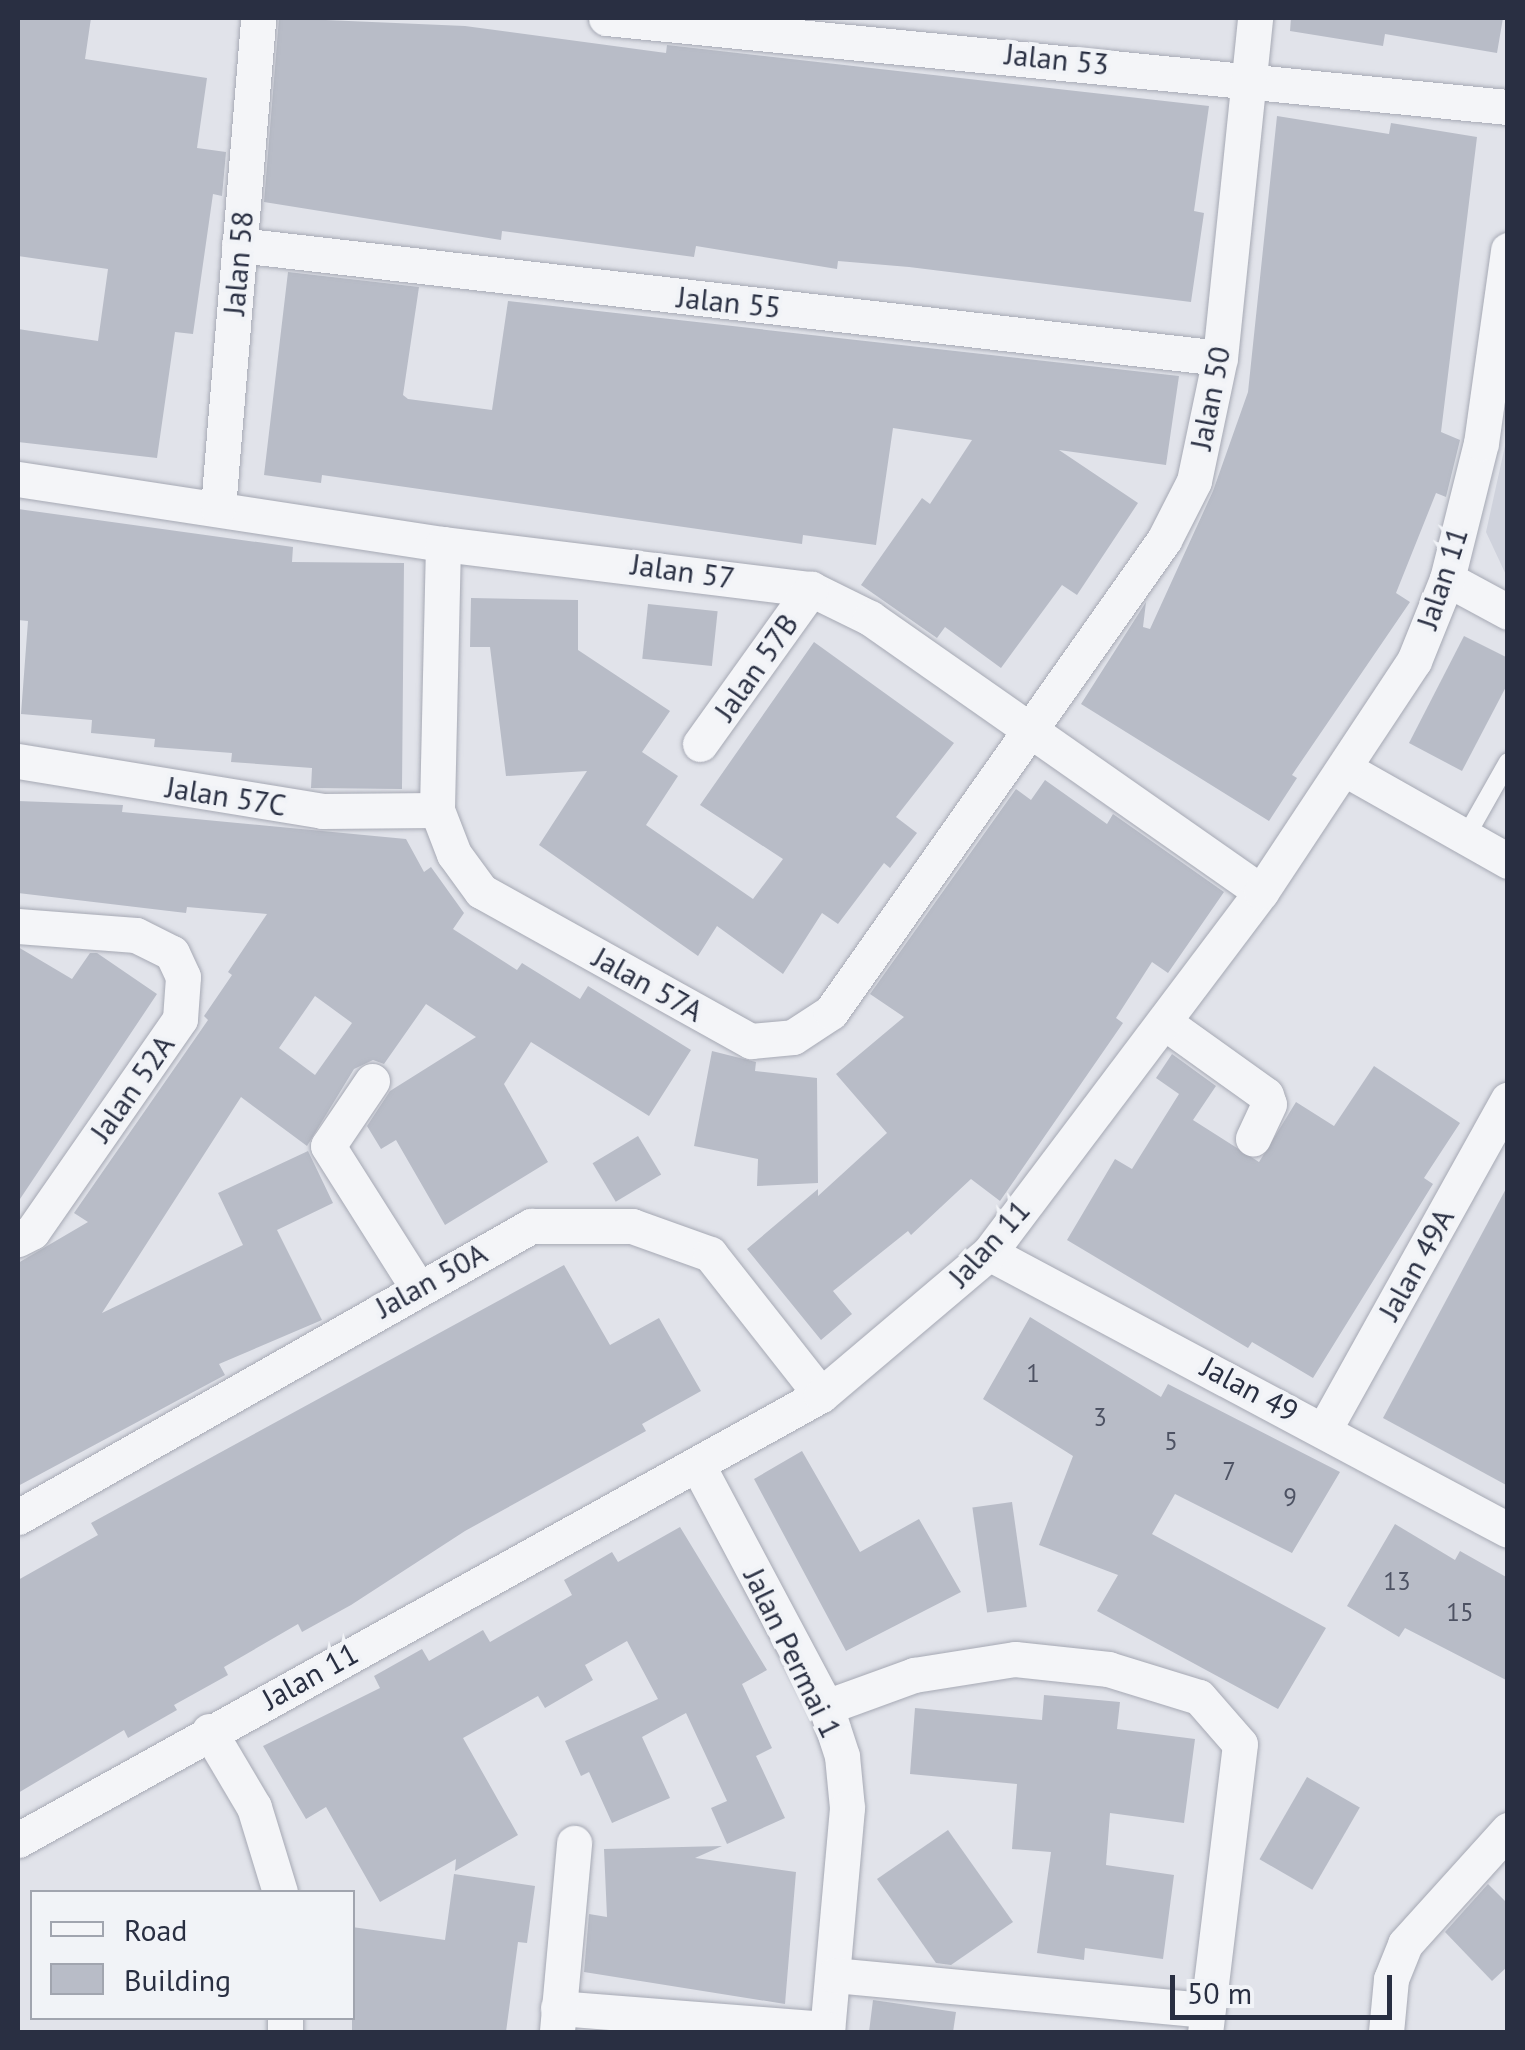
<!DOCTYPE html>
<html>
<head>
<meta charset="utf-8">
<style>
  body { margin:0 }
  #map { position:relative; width:1525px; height:2050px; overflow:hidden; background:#e1e3ea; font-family:"PT Sans",sans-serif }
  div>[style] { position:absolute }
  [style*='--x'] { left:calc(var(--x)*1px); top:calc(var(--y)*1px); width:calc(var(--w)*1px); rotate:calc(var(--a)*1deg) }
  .built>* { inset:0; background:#cfd2dc }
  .building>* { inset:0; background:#b8bcc7; transform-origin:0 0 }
  .roads { filter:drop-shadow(0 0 2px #a6a9b4) drop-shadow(0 0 2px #a6a9b4) }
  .lane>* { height:18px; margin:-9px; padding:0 9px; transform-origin:9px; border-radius:9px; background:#f4f5f8 }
  .street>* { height:35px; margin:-17.5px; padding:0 17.5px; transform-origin:17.5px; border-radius:17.5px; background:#f4f5f8 }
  span { translate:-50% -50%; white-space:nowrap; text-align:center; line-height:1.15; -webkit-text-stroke:8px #f1f3f7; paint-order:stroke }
  .number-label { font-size:25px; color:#4d5263 }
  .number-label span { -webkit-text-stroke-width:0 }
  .street-label { font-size:30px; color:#292f42 }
  .frame { position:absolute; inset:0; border:20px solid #292f42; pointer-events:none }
  .legend { position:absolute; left:30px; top:1890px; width:325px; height:130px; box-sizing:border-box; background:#f1f3f7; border:2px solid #a1a5af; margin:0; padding:12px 18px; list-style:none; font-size:30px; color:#292f42 }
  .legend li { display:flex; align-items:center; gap:20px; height:50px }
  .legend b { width:50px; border:2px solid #a1a5af }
  .scale { position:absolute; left:1170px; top:1975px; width:222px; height:45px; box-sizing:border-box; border:5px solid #292f42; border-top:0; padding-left:12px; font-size:30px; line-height:35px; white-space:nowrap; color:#292f42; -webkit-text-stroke:8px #f1f3f7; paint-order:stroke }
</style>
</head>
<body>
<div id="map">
  <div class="built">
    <i style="clip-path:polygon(1507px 437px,1508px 577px,1507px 577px,1486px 532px)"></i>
  </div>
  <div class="building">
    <i style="clip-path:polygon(18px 18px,91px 18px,85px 59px,207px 78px,197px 148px,226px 152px,222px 196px,213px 194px,193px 334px,175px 332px,157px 458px,18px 442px,18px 329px,98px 341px,108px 269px,18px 256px)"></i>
    <i style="clip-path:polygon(279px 18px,465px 26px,666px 53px,667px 45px,1209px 106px,1194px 211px,1204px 213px,1191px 302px,909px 267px,838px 261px,837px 269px,696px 246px,694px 257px,502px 231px,501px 240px,264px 202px)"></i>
    <i style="clip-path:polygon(1291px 18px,1503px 18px,1497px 53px,1385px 34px,1383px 46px,1290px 31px)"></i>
    <i style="clip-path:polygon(1277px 116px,1389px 134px,1391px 123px,1477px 137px,1441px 432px,1460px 440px,1446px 497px,1436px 493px,1396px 593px,1410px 602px,1292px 775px,1297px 778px,1269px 821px,1081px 704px,1146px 602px,1143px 627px,1150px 629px,1213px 491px,1248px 392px)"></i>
    <i style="clip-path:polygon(288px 272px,419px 287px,403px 395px,408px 399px,492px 410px,508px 301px,1179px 376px,1166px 465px,1059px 450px,1138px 503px,1077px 595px,1062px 585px,1001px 668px,945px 627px,937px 638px,861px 585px,922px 498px,930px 504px,972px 440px,893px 428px,876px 545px,803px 535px,802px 544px,322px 475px,321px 483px,264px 475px)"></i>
    <i style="clip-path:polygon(18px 509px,293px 547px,292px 562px,404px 563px,402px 789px,311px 788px,312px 768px,231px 762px,232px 753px,154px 747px,155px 739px,91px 733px,92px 720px,21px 714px,28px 621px,18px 620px)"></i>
    <i style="clip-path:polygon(471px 598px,578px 600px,578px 650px,670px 711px,642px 752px,678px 776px,646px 825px,753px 899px,783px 859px,700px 805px,814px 642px,954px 743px,896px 817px,917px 833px,890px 868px,884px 863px,838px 924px,822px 913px,783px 974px,717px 926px,698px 956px,539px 845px,587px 771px,506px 776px,490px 647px,470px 647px)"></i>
    <i style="left:648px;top:604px;width:70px;height:55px;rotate:6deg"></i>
    <i style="clip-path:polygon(1464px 636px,1508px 658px,1508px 683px,1462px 771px,1409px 743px)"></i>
    <i style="clip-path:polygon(1045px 780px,1107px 824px,1113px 814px,1224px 892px,1168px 973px,1152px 962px,1116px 1018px,1123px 1023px,1000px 1201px,971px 1179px,911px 1235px,908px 1231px,833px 1291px,852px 1314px,821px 1340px,747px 1249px,818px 1189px,818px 1196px,887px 1133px,836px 1074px,904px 1017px,870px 994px,1016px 789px,1031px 800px)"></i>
    <i style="clip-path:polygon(evenodd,18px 801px,123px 805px,122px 812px,406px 839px,424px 872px,431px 867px,464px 913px,453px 929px,517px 970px,522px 963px,580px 999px,588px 986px,691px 1050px,649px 1116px,531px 1042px,504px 1084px,548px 1162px,445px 1225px,396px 1140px,381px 1149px,367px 1126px,390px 1091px,476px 1037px,426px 1004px,384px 1064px,373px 1060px,354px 1069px,307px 1146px,241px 1097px,102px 1313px,243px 1245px,218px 1193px,308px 1151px,333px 1203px,277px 1230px,322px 1320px,219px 1364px,225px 1375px,18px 1486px,18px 1263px,88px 1222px,74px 1213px,208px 1020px,204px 1016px,232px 975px,228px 972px,267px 914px,187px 907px,186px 913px,18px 893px,18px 801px,315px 996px,352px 1023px,315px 1075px,279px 1048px,315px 996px)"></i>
    <i style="clip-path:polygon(18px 947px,72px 979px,90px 953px,97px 953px,157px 994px,18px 1202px)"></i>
    <i style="clip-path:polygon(712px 1051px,756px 1062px,755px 1071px,817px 1078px,818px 1183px,757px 1186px,758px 1159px,694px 1146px)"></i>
    <i style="clip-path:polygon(1172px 1054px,1216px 1086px,1193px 1120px,1259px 1162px,1296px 1102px,1334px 1126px,1374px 1066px,1460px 1123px,1424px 1178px,1433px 1184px,1313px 1378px,1252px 1342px,1248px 1348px,1067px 1240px,1115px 1159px,1132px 1169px,1179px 1094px,1156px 1078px)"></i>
    <i style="left:638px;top:1136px;width:45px;height:53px;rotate:59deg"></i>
    <i style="clip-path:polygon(1508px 1185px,1508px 1486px,1383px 1418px)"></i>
    <i style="clip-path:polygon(564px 1265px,610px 1345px,659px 1318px,701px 1391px,642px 1424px,646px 1431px,465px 1531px,351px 1605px,302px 1632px,298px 1624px,224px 1667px,228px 1675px,174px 1705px,177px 1710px,128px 1738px,124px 1730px,18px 1793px,18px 1580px,98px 1535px,91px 1523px)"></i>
    <i style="clip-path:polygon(1030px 1317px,1161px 1397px,1168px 1384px,1340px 1472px,1292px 1553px,1175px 1494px,1152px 1534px,1326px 1628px,1278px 1709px,1097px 1611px,1118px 1575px,1039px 1545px,1073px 1456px,983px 1399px)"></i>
    <i style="clip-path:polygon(802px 1451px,860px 1552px,919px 1519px,961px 1592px,846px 1651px,754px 1479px)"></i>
    <i style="left:1012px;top:1502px;width:106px;height:40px;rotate:82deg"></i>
    <i style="clip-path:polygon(1395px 1524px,1455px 1560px,1460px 1551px,1508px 1578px,1508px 1681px,1405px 1628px,1399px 1637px,1347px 1606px)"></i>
    <i style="clip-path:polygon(680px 1527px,767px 1670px,742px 1684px,772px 1748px,756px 1756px,785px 1818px,727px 1844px,711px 1808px,727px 1801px,686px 1713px,642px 1737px,670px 1798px,612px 1823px,589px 1772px,581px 1776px,565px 1741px,658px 1699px,627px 1641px,585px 1665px,593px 1680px,545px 1708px,538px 1696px,463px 1738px,518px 1835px,455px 1871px,456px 1859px,380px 1902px,326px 1807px,306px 1819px,263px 1746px,380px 1688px,374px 1676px,422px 1649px,429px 1661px,483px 1630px,490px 1642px,572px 1595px,564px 1580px,612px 1552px,618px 1562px)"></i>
    <i style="clip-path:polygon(1044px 1695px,1120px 1702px,1117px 1729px,1195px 1739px,1184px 1823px,1110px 1813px,1106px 1865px,1174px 1875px,1163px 1959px,1085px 1948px,1084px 1960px,1037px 1953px,1051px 1852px,1012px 1849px,1017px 1784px,910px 1774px,915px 1708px,1042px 1720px)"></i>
    <i style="left:1307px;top:1777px;width:61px;height:95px;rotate:30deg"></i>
    <i style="clip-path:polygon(948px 1830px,1013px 1922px,951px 1965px,936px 1963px,877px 1879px)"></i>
    <i style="clip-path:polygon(722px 1846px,695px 1858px,796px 1872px,785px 2004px,584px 1972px,589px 1914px,607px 1917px,604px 1849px)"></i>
    <i style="clip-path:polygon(454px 1874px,535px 1886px,527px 1943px,518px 1942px,506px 2032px,352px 2032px,352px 1927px,445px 1940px)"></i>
    <i style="clip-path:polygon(1488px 1884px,1508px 1904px,1508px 1966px,1492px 1981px,1445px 1932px)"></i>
    <i style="clip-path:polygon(873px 2000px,956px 2012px,953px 2032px,869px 2032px)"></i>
  </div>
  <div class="roads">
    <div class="lane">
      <i style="--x:1465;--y:838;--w:87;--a:-60.5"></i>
    </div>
    <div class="street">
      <i style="--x:606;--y:18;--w:906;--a:5.64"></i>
      <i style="--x:239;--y:245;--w:987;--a:6.57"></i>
      <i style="--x:18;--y:479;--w:430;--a:8.7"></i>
      <i style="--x:443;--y:544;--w:371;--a:7"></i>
      <i style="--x:811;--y:589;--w:66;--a:26.2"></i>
      <i style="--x:870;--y:618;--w:477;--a:35"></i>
      <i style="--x:218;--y:508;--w:492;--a:-85.3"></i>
      <i style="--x:443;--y:544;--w:266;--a:91.3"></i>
      <i style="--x:437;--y:810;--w:47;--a:68.9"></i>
      <i style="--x:454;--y:854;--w:46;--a:53.9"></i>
      <i style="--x:481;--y:891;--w:309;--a:29.1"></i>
      <i style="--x:751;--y:1041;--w:42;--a:-5.4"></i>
      <i style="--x:793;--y:1037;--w:45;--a:-33.3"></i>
      <i style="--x:831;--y:1012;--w:578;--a:-54.8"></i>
      <i style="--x:1164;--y:540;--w:66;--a:-63"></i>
      <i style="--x:1194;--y:481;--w:126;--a:-78.1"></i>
      <i style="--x:1220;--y:358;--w:342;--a:-84.1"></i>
      <i style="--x:1447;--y:579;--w:69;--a:28.4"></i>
      <i style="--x:700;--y:744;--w:191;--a:-54.4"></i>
      <i style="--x:18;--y:761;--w:308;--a:9.3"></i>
      <i style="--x:322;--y:811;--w:115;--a:-0.5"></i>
      <i style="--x:1347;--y:770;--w:185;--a:29.5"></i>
      <i style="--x:18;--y:926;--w:118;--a:4.4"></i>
      <i style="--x:136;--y:935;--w:40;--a:26.6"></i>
      <i style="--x:172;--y:953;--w:26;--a:65"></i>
      <i style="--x:183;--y:977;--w:42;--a:94.1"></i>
      <i style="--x:180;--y:1019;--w:259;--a:124.8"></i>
      <i style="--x:32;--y:1232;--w:16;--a:153"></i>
      <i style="--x:1164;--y:1022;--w:125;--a:35.6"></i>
      <i style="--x:1266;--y:1095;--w:9;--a:72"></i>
      <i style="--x:1269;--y:1104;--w:38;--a:115"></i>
      <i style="--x:372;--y:1081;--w:78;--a:124.1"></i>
      <i style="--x:328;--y:1146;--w:167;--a:57.7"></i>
      <i style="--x:989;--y:1253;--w:588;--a:28.09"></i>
      <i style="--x:1325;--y:1428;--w:376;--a:-60.9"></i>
      <i style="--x:697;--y:1464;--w:275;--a:62"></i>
      <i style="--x:826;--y:1707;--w:52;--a:71.9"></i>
      <i style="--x:842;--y:1756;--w:52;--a:84.5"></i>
      <i style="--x:847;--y:1808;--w:225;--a:95.1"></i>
      <i style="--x:18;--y:1517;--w:590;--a:-29.56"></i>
      <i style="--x:531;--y:1226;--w:101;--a:0"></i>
      <i style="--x:632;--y:1226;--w:83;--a:19.7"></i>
      <i style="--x:710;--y:1254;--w:179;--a:51.8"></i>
      <i style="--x:826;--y:1707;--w:94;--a:-20"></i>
      <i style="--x:914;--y:1675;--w:102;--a:-9"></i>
      <i style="--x:1015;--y:1659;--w:94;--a:6.1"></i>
      <i style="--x:1108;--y:1669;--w:95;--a:17.1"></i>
      <i style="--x:1199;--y:1697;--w:62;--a:48.9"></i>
      <i style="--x:1240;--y:1744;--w:290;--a:96.9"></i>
      <i style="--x:209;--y:1731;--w:88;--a:59.4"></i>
      <i style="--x:254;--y:1807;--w:89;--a:73"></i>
      <i style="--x:18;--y:1840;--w:918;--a:-28.99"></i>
      <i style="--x:821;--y:1395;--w:220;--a:-40.2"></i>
      <i style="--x:989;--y:1253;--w:452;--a:-53"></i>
      <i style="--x:1261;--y:892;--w:277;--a:-56.5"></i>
      <i style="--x:1414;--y:661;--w:88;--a:-68.1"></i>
      <i style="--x:1447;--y:579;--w:140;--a:-76"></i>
      <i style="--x:1481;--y:443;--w:195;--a:-82"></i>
      <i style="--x:834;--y:1975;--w:375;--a:5.4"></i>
      <i style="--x:558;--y:2008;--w:270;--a:4.5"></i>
      <i style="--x:285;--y:2018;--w:14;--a:90"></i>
      <i style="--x:557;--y:2031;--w:189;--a:-84.8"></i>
      <i style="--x:1386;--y:2032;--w:53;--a:-84.6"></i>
      <i style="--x:1391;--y:1979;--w:38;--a:-68"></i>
      <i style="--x:1405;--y:1944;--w:154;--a:-47.9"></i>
    </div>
  </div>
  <div class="number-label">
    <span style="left:1033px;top:1373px">1</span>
    <span style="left:1100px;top:1417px">3</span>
    <span style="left:1171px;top:1441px">5</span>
    <span style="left:1229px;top:1471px">7</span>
    <span style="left:1290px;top:1497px">9</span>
    <span style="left:1397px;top:1581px">13</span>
    <span style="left:1460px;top:1612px">15</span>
  </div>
  <div class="street-label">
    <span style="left:1057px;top:59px;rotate:6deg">Jalan 53</span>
    <span style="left:238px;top:263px;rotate:-85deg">Jalan 58</span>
    <span style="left:729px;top:302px;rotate:6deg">Jalan 55</span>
    <span style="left:1210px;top:398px;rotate:-79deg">Jalan 50</span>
    <span style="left:683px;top:571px;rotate:8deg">Jalan 57</span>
    <span style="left:1442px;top:578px;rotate:-72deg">Jalan 11</span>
    <span style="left:756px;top:667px;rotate:-55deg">Jalan 57B</span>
    <span style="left:226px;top:796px;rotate:9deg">Jalan 57C</span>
    <span style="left:648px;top:984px;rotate:29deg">Jalan 57A</span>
    <span style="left:132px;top:1088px;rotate:-55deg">Jalan 52A</span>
    <span style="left:989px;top:1243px;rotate:-48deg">Jalan 11</span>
    <span style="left:1416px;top:1264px;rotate:-61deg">Jalan 49A</span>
    <span style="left:431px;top:1280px;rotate:-29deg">Jalan 50A</span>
    <span style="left:1250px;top:1389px;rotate:28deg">Jalan 49</span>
    <span style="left:793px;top:1653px;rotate:64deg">Jalan Permai 1</span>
    <span style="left:310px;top:1676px;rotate:-29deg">Jalan 11</span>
  </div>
  <div class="frame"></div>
  <ul class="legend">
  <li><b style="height:12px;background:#f4f5f8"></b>Road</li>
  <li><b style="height:28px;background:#b8bcc7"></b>Building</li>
  </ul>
  <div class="scale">50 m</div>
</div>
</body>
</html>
